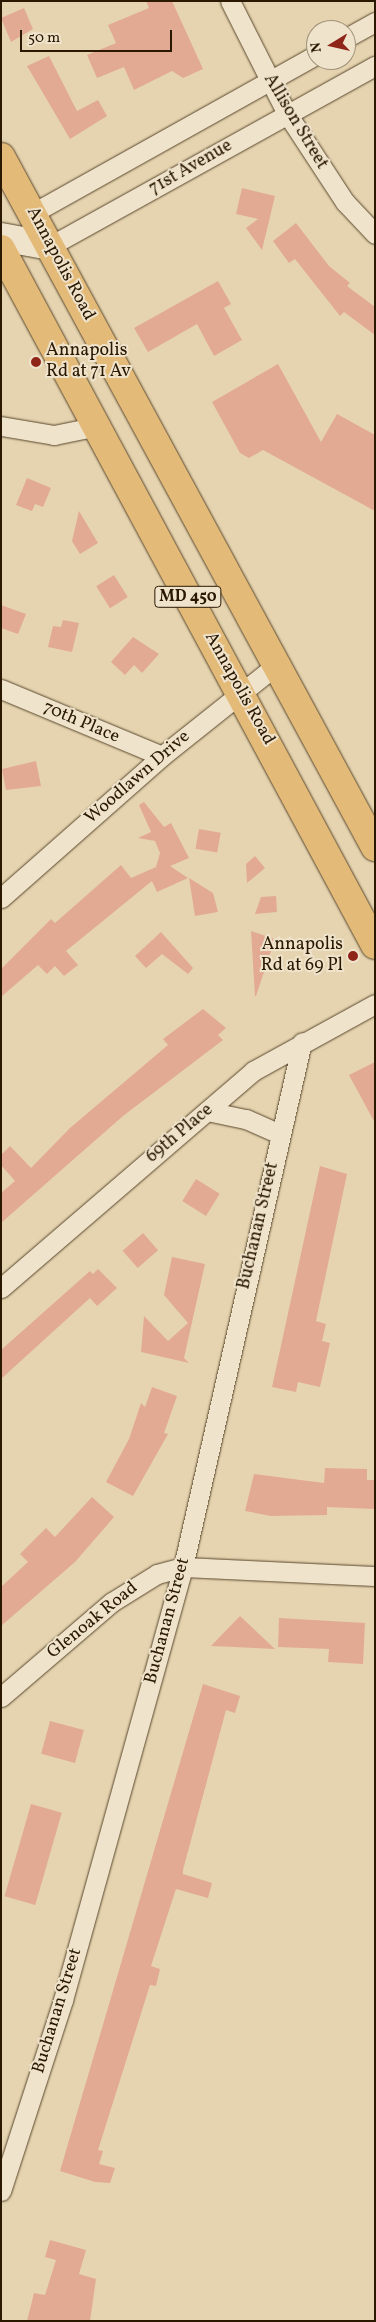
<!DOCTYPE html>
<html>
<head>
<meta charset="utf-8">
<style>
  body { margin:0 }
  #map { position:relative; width:376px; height:2322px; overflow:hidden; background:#e6d4b0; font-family:Vollkorn,serif }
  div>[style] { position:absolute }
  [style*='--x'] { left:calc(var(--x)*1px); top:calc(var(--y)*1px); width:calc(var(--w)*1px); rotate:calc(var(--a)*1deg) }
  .building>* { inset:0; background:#e2aa93; transform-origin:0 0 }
  .roads { filter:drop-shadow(0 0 1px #59472c) drop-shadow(0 0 1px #59472c) }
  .street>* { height:19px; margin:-9.5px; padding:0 9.5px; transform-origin:9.5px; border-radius:9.5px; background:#efe3cc }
  .secondary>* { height:28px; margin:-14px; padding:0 14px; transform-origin:14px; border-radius:14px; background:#efe3cc }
  .primary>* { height:28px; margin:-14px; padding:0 14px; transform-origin:14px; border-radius:14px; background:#e3ba78 }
  .dots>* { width:14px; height:14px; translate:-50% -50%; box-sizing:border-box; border:2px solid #efe3cc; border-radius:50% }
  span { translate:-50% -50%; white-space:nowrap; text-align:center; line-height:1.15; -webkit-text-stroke:4px #efe3cc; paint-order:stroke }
  .shield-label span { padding:1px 4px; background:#efe3cc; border:1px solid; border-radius:4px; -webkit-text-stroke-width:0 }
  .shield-label { font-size:16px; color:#2a1800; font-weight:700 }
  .street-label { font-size:18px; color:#2a1800 }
  .poi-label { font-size:18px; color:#2a1800 }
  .left { translate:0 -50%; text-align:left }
  .right { translate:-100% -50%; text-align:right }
  .frame { position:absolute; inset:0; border:2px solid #2a1800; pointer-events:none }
  .north { position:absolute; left:306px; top:20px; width:50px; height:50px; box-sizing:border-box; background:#efe3cc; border:1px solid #a0927a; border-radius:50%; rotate:261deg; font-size:14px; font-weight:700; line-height:20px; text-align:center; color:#2a1800 }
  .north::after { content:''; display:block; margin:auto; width:18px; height:22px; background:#8f2418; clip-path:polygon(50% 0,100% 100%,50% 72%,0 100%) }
  .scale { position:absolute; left:20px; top:30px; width:152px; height:22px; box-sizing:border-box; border:2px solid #2a1800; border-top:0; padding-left:6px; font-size:15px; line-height:18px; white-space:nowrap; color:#2a1800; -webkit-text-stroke:4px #efe3cc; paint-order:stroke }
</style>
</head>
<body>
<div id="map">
  <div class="building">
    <i style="clip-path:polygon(146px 1px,172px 1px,203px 69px,183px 78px,172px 71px,134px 90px,124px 67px,97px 78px,87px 55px,116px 43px,108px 25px,149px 8px)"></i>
    <i style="clip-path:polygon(24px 8px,33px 29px,11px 42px,1px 18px)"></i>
    <i style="clip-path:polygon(49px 56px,77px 111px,98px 100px,107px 116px,70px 139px,27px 66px)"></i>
    <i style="clip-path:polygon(242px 188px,275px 196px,262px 250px,246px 228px,258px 219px,236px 214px)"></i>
    <i style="clip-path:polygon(296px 223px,329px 266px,350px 283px,347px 286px,375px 307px,375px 335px,344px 312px,340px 316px,295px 259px,289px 263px,273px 241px)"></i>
    <i style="clip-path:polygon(218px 281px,231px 304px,224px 308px,242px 340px,214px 356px,197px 324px,148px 352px,134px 328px)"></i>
    <i style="clip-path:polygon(278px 364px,321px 442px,337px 414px,375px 435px,375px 511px,263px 450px,249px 458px,240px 453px,212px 402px)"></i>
    <i style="clip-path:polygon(27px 478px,51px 488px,43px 507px,35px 504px,32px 511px,16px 505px)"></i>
    <i style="clip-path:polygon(79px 511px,98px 543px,80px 554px,72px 541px)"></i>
    <i style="left:114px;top:575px;width:26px;height:21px;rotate:58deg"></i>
    <i style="clip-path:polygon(1px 605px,26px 614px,18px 634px,1px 628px)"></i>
    <i style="clip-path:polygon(63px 620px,79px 623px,72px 652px,48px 647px,53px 626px,61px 627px)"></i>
    <i style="clip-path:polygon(133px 637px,159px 654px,142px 673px,134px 665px,125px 675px,111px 662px)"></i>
    <i style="clip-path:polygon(36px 761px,41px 786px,6px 790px,2px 769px)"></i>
    <i style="clip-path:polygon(144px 802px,164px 827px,171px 823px,189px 858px,170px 866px,188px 878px,157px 892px,152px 881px,66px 951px,78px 965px,64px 976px,55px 966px,47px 974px,38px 965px,1px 997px,1px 969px,51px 919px,55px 923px,121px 865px,131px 878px,156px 867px,160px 853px,155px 841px,138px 838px,151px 832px,139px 805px)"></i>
    <i style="left:199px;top:829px;width:22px;height:20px;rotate:10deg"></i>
    <i style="clip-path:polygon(255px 856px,265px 868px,247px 883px,246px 864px)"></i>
    <i style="clip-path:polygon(189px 878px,213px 893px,218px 912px,195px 916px)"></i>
    <i style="clip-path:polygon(276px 896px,277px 912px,255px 914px,261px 897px)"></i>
    <i style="clip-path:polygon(251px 931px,275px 939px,256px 996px,255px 996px)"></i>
    <i style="clip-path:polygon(161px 932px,193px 968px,188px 974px,162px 954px,146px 968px,135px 956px)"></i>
    <i style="clip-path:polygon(203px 1009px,226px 1028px,218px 1035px,223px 1040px,123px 1116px,1px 1223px,1px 1193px,15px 1181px,1px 1165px,1px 1155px,10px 1146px,31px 1168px,70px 1128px,168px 1045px,163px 1039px)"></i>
    <i style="clip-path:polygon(375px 1062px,375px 1123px,349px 1075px)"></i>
    <i style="clip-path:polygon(320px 1166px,347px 1174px,316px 1321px,326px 1324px,322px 1341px,330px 1343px,320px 1387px,298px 1382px,296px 1392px,272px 1387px)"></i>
    <i style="left:196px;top:1179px;width:28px;height:26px;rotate:32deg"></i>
    <i style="left:143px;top:1233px;width:23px;height:27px;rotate:49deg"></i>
    <i style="clip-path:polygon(172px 1257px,205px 1264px,184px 1358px,189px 1363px,141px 1352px,144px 1316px,168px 1341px,188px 1323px,164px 1295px)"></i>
    <i style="clip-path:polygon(98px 1269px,117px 1288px,97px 1306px,90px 1298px,1px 1379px,1px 1350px,90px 1271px,93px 1274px)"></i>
    <i style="clip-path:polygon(152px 1387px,177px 1396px,164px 1433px,168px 1434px,133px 1496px,106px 1482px,129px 1439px,141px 1403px,145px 1407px)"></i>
    <i style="clip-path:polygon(325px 1468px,367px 1469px,367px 1480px,375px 1480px,375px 1509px,327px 1507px,327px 1515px,271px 1516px,245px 1511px,254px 1474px,324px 1483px)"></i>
    <i style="clip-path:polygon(92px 1497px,114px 1517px,75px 1562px,1px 1626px,1px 1587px,28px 1562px,20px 1554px,46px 1528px,55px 1537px)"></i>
    <i style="clip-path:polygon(240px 1616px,275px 1649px,211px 1646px)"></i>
    <i style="clip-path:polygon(279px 1618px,365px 1623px,363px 1664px,328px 1662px,329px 1649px,278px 1647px)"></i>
    <i style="clip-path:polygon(203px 1684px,240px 1696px,235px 1713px,226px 1710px,183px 1870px,183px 1874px,212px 1883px,208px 1898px,176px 1889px,151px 1966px,160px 1969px,156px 1986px,150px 1985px,98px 2150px,103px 2151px,99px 2164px,115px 2168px,110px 2183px,95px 2182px,60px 2171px)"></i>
    <i style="left:50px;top:1721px;width:35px;height:34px;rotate:15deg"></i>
    <i style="left:31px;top:1804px;width:32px;height:96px;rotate:16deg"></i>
    <i style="clip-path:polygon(50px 2240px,86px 2250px,79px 2274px,96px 2279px,90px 2321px,27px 2321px,34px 2293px,45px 2295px,56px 2260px,45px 2257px)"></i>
  </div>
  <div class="roads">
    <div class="street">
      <i style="--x:230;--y:1;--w:124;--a:63.2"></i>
      <i style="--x:286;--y:112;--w:108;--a:56.8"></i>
      <i style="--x:345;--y:202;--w:44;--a:46.8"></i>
      <i style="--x:346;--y:38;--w:33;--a:-29"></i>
      <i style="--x:33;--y:213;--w:324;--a:-29.2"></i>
      <i style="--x:50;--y:246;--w:372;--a:-29"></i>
      <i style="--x:1;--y:426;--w:54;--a:9.6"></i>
      <i style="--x:54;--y:435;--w:45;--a:-11.6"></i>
      <i style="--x:1;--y:689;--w:174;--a:22.6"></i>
      <i style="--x:1;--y:898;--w:215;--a:-41.4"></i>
      <i style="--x:162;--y:756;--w:149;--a:-38.5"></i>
      <i style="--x:207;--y:1111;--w:40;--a:12"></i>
      <i style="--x:246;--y:1119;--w:37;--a:24"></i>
      <i style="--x:1;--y:1288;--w:333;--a:-40.7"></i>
      <i style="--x:253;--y:1071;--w:139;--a:-28.8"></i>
      <i style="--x:1;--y:1697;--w:146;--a:-40.6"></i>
      <i style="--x:112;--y:1602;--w:53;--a:-31.9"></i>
      <i style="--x:157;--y:1574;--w:27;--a:-15"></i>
      <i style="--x:183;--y:1567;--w:192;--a:2.7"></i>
      <i style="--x:1;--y:2191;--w:201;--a:-72"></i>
      <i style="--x:63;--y:2000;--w:449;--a:-74.5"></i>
      <i style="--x:183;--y:1567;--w:538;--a:-77.23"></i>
    </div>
    <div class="secondary">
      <i style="--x:1;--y:237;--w:50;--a:10.4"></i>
    </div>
    <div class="primary">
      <i style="--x:1;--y:157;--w:785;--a:61.54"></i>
      <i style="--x:1;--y:249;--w:790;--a:61.75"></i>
    </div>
  </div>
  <div class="dots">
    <i style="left:36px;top:362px;background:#8f2418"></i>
    <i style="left:353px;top:956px;background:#8f2418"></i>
  </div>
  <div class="shield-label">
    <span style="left:188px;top:597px">MD 450</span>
  </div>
  <div class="street-label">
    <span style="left:295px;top:122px;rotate:59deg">Allison Street</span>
    <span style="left:191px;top:168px;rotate:-30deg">71st Avenue</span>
    <span style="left:60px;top:264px;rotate:62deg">Annapolis Road</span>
    <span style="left:239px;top:689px;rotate:61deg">Annapolis Road</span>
    <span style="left:81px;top:723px;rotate:23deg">70th Place</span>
    <span style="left:138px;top:778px;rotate:-41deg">Woodlawn Drive</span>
    <span style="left:180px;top:1134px;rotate:-40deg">69th Place</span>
    <span style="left:259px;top:1226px;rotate:-77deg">Buchanan Street</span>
    <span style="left:93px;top:1621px;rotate:-39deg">Glenoak Road</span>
    <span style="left:168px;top:1621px;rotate:-75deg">Buchanan Street</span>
    <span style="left:58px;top:2011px;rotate:-73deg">Buchanan Street</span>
  </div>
  <div class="poi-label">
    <span class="left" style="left:46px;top:362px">Annapolis<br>Rd at 71 Av</span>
    <span class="right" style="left:343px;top:956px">Annapolis<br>Rd at 69 Pl</span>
  </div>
  <div class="frame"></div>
  <div class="north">N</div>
  <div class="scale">50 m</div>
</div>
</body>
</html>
